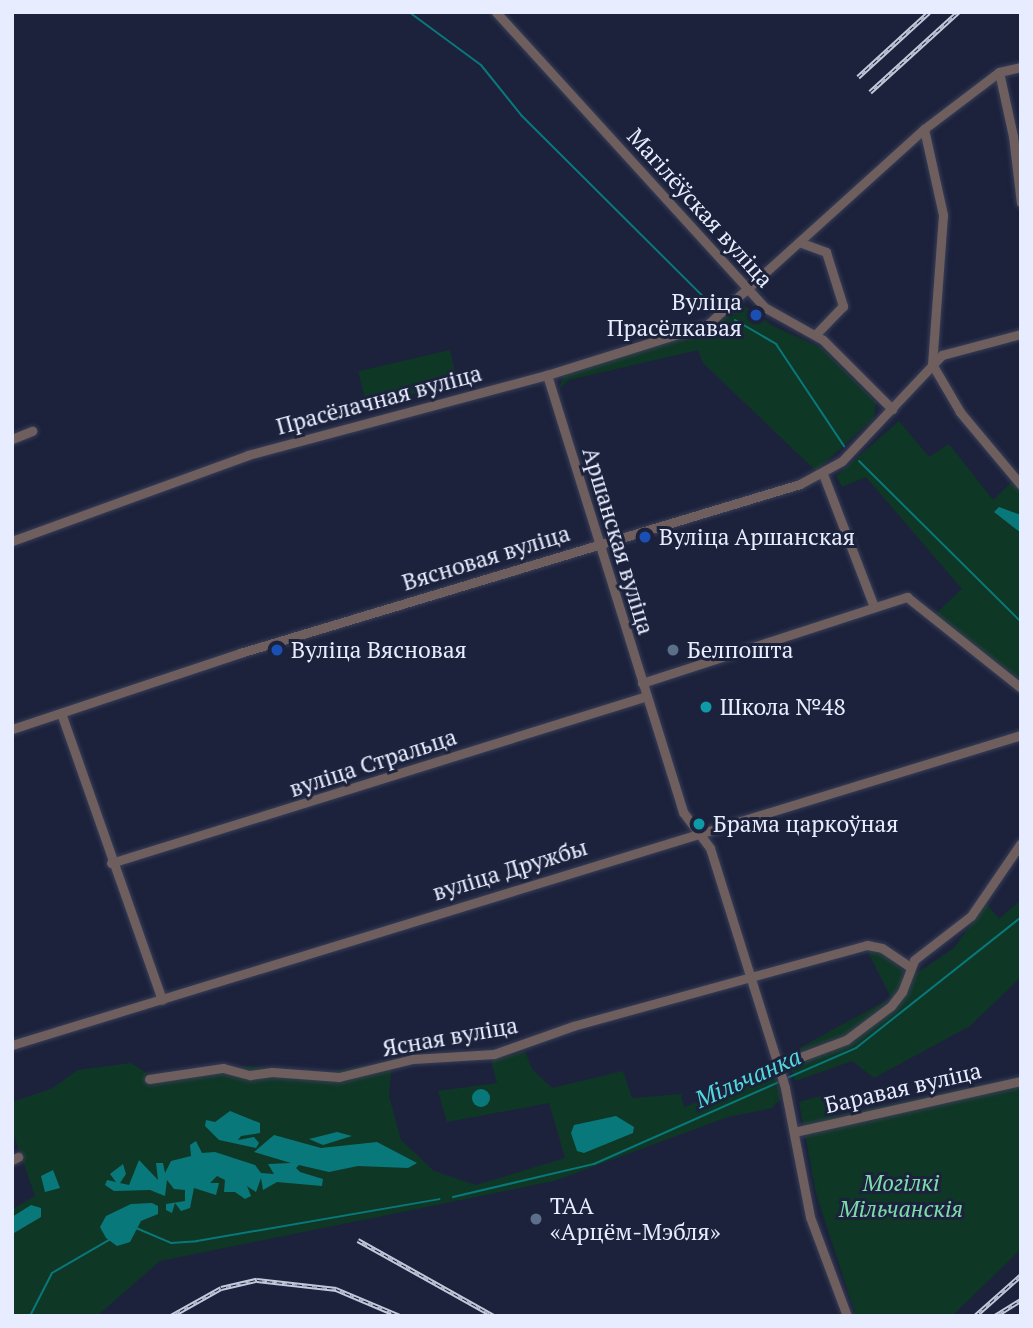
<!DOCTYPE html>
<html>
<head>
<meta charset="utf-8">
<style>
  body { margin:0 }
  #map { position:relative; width:1033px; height:1328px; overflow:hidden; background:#1c223c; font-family:"PT Serif",serif }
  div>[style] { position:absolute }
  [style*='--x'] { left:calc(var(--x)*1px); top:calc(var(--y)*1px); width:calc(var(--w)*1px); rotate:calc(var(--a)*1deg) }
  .green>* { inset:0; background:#0f3725; transform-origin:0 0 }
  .water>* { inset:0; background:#09787b }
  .round { border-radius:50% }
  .stream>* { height:2px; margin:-1px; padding:0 1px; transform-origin:1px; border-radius:1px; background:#09787b }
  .roads { filter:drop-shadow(0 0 2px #383e57) drop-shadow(0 0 2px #383e57) }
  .minor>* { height:9px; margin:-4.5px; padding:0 4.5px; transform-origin:4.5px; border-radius:4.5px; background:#6f5e5e }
  .rail>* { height:4.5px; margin-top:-2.25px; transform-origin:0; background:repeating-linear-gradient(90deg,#1c223c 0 5px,#c3c9db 0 10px); box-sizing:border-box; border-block:2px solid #c3c9db }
  .dots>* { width:19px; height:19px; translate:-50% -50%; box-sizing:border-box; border:4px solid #1c223c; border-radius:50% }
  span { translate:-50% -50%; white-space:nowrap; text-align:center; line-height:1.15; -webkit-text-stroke:6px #1c223c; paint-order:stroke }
  .street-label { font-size:23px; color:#e7edfe }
  .poi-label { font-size:23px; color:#e7edfe }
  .right { translate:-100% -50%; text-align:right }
  .left { translate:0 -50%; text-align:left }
  .park-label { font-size:23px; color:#7cddab; font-style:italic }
  .water-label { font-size:24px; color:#50dade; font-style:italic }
  .frame { position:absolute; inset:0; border:14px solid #e7edfe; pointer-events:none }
</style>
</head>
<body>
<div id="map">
  <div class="green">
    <i style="clip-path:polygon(742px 304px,773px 326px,822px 348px,876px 402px,874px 418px,816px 471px,703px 363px,698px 350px,569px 380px,559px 389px,564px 374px,707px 331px)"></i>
    <i style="left:450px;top:350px;width:35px;height:94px;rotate:77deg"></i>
    <i style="clip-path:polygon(899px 421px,929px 457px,949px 444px,993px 500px,1012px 482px,1021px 493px,1021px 681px,935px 614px,962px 589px,866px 477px,842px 487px,836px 476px)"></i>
    <i style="clip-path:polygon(1021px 900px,1021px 977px,970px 1026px,874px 1078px,852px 1061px,795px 1081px,791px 1067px,856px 1040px,902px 1001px,914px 975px,954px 948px,986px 903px,999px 919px)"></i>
    <i style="clip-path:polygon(881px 951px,903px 971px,903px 983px,892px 1001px,847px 1035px,781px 1058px,891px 998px,868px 952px)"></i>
    <i style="clip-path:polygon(525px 1051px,532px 1069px,552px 1088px,623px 1071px,632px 1098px,681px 1094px,684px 1107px,775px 1072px,781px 1098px,772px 1108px,728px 1117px,554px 1181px,160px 1261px,97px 1316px,12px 1316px,12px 1209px,35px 1196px,12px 1130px,12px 1102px,51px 1089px,78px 1070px,131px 1063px,150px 1075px,252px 1066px,326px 1073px,392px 1060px,389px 1096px,401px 1140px,434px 1171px,476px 1185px,565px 1158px,549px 1103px,447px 1122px,438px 1091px,497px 1083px,491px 1061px)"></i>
    <i style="clip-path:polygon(1021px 1076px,1021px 1249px,952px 1316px,856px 1316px,816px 1194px,799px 1102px,823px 1095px,835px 1116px)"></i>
  </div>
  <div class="water">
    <i style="clip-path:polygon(999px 507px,1021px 515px,1021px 533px,994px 512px)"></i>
    <i class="round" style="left:472px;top:1089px;width:18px;height:18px"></i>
    <i style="clip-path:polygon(230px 1111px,260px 1123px,260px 1133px,241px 1136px,238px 1140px,254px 1137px,259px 1143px,256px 1148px,219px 1140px,205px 1126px,206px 1120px,215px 1122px)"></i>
    <i style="clip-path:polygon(616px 1116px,634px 1127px,633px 1133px,584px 1153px,577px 1151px,571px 1133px,574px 1125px)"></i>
    <i style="clip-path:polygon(337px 1132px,352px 1136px,323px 1145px,309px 1139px)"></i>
    <i style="clip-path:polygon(274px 1135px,321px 1148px,377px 1142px,417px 1163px,408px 1168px,358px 1166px,329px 1172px,299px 1165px,296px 1168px,300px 1172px,323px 1179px,322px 1186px,277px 1182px,263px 1190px,261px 1178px,256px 1192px,247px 1186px,251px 1196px,245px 1199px,235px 1192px,224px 1192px,225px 1180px,217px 1176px,210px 1183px,219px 1183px,216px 1195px,194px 1188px,190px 1208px,181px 1211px,175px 1203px,172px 1213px,166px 1210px,166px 1204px,185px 1201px,185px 1190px,174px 1189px,167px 1180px,165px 1196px,150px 1190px,114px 1191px,105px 1185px,107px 1180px,116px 1182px,110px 1174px,123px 1164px,126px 1174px,120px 1183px,129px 1185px,139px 1160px,158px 1180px,156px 1163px,163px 1163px,165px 1173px,171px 1161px,191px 1156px,190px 1145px,196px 1141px,202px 1153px,215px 1152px,255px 1165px,261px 1173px,274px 1174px,268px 1164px,291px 1163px,254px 1152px)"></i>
    <i style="clip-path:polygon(53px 1170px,60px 1188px,45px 1192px,41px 1176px)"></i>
    <i style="clip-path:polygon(152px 1203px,158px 1206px,158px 1214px,141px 1221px,130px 1242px,117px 1246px,106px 1238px,100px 1227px,106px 1216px,131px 1204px)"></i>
    <i style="clip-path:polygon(31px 1205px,41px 1208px,41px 1217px,14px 1233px,12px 1217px)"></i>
  </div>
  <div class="stream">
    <i style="--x:409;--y:12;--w:89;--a:36.4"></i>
    <i style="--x:481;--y:65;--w:64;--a:51.3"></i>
    <i style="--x:521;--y:115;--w:275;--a:44.9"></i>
    <i style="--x:735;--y:320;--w:48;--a:30.3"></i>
    <i style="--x:776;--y:344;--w:123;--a:56.3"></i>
    <i style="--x:859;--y:461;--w:228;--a:44.8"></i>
    <i style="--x:787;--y:1078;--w:75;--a:-23.5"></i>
    <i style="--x:856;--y:1048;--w:211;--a:-38.4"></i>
    <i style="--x:453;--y:1197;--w:145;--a:-13.2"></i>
    <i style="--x:594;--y:1164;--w:202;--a:-23.9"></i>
    <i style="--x:136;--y:1228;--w:38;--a:23"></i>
    <i style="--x:171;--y:1243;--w:26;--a:-4"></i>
    <i style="--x:197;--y:1241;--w:246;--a:-9.8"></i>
    <i style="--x:30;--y:1316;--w:48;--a:-62.9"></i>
    <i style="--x:52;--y:1273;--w:66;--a:-30.1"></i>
  </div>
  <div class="roads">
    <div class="minor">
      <i style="--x:496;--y:12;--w:399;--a:47.7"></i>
      <i style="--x:764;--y:307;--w:68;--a:29.2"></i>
      <i style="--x:823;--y:340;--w:98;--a:45"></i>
      <i style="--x:999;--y:72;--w:66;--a:77.7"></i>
      <i style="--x:1013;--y:136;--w:67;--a:83.2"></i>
      <i style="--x:924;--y:129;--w:88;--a:77.5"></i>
      <i style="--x:943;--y:215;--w:149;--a:94.2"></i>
      <i style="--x:799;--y:242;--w:29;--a:20"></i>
      <i style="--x:826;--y:252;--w:57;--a:72.5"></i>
      <i style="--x:843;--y:306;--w:40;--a:134"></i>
      <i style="--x:932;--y:364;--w:56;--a:59.7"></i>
      <i style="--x:960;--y:412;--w:95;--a:50.1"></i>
      <i style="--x:547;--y:375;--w:458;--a:72.7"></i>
      <i style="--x:683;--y:812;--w:45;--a:53.1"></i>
      <i style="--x:710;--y:848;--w:251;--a:72.6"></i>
      <i style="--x:785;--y:1088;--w:131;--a:79"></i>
      <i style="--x:810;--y:1217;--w:106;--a:69.5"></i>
      <i style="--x:12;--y:439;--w:22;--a:-22"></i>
      <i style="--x:823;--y:474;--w:139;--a:69"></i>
      <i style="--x:12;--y:541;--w:251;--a:-20"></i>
      <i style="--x:248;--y:455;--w:310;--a:-15"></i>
      <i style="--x:547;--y:375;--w:168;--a:-17.4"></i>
      <i style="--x:707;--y:325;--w:292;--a:-42.1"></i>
      <i style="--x:924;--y:129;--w:94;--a:-37.2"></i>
      <i style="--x:999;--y:72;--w:23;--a:-13"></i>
      <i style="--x:642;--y:683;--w:279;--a:-18"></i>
      <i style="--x:907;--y:597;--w:146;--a:38.6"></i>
      <i style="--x:61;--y:713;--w:304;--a:70.6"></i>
      <i style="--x:12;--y:729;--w:240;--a:-18.4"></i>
      <i style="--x:240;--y:653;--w:585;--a:-16.79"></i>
      <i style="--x:800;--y:484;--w:48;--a:-28.7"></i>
      <i style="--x:842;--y:461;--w:146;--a:-46.7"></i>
      <i style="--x:942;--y:355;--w:82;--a:-14.9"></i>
      <i style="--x:111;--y:863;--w:561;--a:-17.31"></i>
      <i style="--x:12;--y:1045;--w:1056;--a:-17.08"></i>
      <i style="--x:779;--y:1065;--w:72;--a:-20.5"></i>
      <i style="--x:846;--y:1040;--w:56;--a:-37.1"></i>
      <i style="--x:891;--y:1006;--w:18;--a:-52"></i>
      <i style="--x:902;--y:992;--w:34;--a:-69"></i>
      <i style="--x:914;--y:960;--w:72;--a:-37.7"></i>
      <i style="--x:971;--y:916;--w:88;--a:-55.6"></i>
      <i style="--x:149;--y:1079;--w:75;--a:-8.5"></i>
      <i style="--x:223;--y:1068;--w:28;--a:15"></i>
      <i style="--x:250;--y:1075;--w:22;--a:-8"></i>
      <i style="--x:272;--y:1072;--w:67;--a:4.3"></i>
      <i style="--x:339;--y:1077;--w:76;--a:-13.7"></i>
      <i style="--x:413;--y:1059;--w:81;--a:-3.5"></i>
      <i style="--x:494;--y:1054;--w:84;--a:-19.5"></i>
      <i style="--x:573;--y:1026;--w:305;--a:-15.4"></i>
      <i style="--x:867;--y:945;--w:15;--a:11"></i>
      <i style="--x:882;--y:948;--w:34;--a:34"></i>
      <i style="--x:794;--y:1132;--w:233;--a:-12.7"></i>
      <i style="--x:12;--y:1160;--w:7;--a:-27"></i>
    </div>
  </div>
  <div class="rail">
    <i style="--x:858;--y:77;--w:96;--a:-42.5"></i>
    <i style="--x:870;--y:92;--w:119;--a:-42.3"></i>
    <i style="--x:358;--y:1240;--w:156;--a:29.2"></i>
    <i style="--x:171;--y:1316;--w:57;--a:-29.2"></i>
    <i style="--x:221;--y:1288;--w:37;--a:-13"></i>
    <i style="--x:257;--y:1280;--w:80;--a:6.5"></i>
    <i style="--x:336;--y:1289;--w:69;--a:22.9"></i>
    <i style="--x:975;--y:1316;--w:62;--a:-41.7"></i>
    <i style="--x:995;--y:1316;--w:31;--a:-32"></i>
  </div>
  <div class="dots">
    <i style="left:756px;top:315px;background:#1a4fb4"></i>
    <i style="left:645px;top:537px;background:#1a4fb4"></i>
    <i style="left:277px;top:650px;background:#1a4fb4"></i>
    <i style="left:673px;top:650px;background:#5c6f8a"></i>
    <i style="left:706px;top:707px;background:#0f9aa8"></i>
    <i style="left:699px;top:824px;background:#0f9aa8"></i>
    <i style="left:536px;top:1219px;background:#5c6f8a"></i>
  </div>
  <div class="street-label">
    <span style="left:700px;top:208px;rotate:48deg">Магілёўская вуліца</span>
    <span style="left:379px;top:400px;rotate:-15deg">Прасёлачная вуліца</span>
    <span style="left:618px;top:541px;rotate:73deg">Аршанская вуліца</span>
    <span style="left:486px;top:558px;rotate:-17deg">Вясновая вуліца</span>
    <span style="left:373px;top:763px;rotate:-18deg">вуліца Стральца</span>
    <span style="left:510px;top:870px;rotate:-17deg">вуліца Дружбы</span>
    <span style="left:450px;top:1037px;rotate:-10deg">Ясная вуліца</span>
    <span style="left:903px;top:1088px;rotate:-13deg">Баравая вуліца</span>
  </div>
  <div class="poi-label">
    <span class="right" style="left:742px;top:315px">Вуліца<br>Прасёлкавая</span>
    <span class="left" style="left:659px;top:537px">Вуліца Аршанская</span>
    <span class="left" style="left:291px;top:650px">Вуліца Вясновая</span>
    <span class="left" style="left:687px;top:650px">Белпошта</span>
    <span class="left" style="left:720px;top:707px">Школа №48</span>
    <span class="left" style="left:713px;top:824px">Брама царкоўная</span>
    <span class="left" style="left:550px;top:1219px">ТАА<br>«Арцём-Мэбля»</span>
  </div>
  <div class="park-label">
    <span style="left:901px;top:1196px">Могілкі<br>Мільчанскія</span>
  </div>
  <div class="water-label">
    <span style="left:748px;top:1078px;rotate:-24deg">Мільчанка</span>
  </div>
  <div class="frame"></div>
</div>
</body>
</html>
